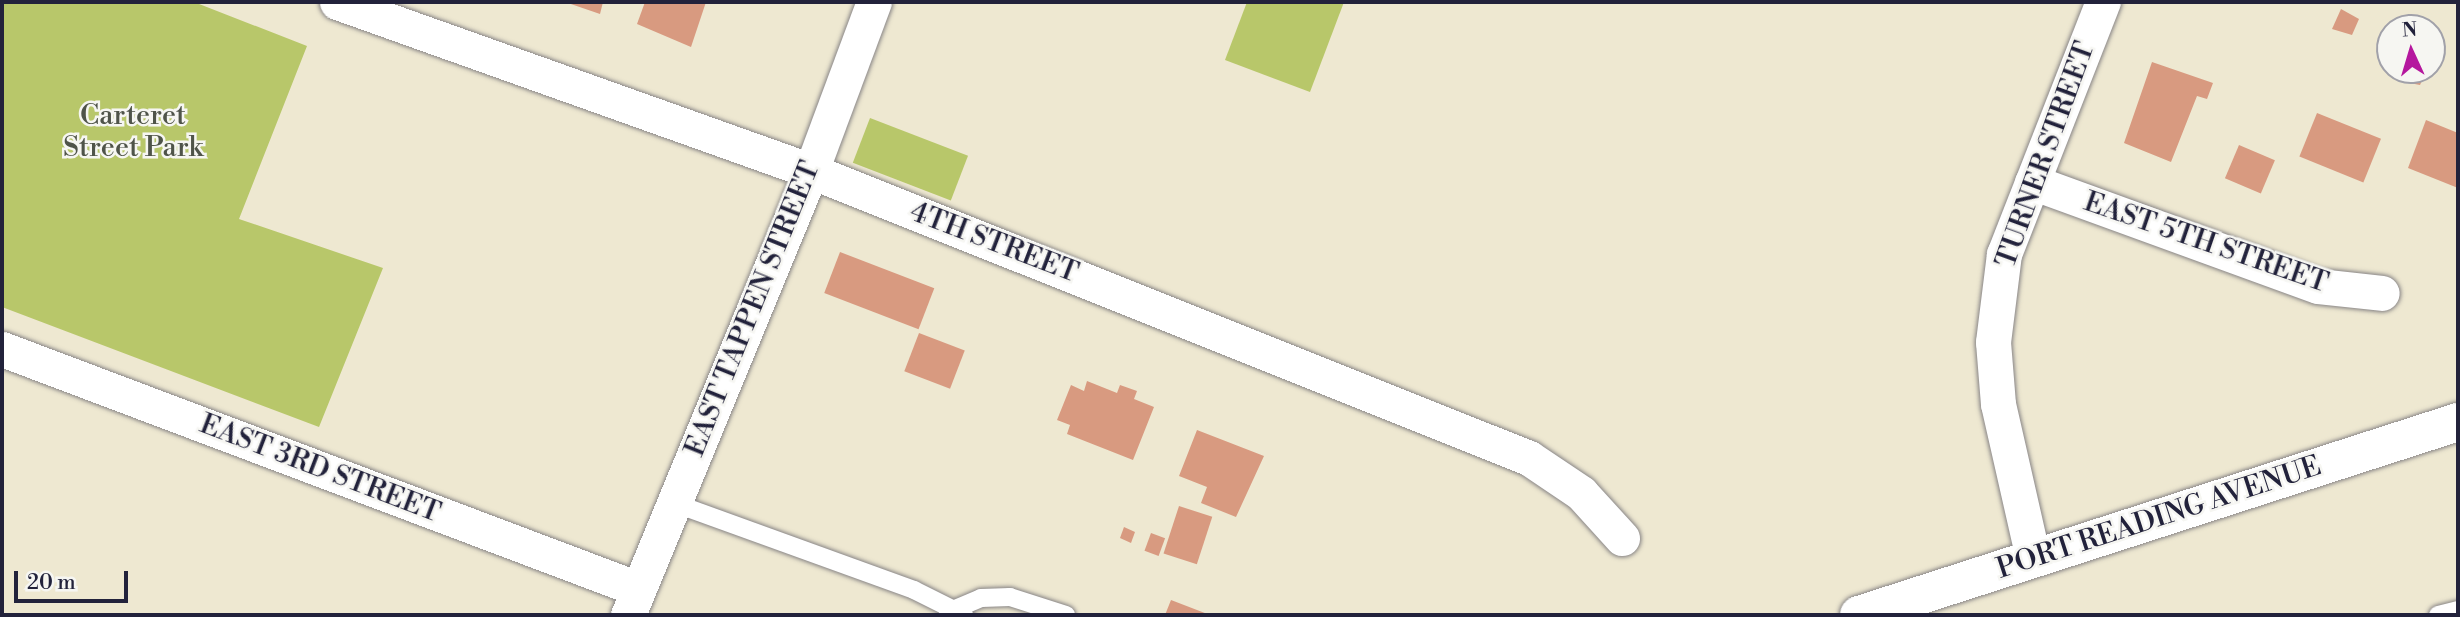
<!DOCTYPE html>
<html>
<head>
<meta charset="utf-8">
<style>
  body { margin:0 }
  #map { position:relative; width:2460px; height:617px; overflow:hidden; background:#eee8d1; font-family:"Libre Bodoni",serif }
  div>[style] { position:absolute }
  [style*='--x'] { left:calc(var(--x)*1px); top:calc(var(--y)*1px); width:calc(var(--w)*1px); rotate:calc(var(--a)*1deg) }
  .green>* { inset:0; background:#b8c76a; transform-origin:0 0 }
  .building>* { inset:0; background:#d89a80; transform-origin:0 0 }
  .roads { filter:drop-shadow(0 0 2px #888586) drop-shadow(0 0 2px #888586) }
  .lane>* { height:18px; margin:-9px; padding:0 9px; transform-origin:9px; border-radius:9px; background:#fff }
  .street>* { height:35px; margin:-17.5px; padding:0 17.5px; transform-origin:17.5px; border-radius:17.5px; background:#fff }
  .secondary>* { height:38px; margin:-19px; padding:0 19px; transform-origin:19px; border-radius:19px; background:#fff }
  span { translate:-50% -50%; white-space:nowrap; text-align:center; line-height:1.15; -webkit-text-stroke:5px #f6f6f2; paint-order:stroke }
  .park-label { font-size:28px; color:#4f5449 }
  .street-label { font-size:28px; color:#22223b }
  .frame { position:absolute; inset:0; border:4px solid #22223b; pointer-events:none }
  .north { position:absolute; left:2376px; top:14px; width:70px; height:70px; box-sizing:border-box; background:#f6f6f2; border:2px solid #a1a1a9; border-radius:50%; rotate:356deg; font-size:19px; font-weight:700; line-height:28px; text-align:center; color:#22223b }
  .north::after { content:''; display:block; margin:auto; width:24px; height:32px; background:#b5179e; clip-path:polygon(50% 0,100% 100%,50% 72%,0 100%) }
  .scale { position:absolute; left:14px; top:571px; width:114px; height:32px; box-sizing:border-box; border:4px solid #22223b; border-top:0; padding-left:9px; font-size:21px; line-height:24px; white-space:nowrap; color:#22223b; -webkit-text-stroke:5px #f6f6f2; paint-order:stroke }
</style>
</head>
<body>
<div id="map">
  <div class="green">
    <i style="clip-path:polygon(2px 2px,194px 2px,307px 46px,239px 219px,383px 268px,319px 427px,2px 307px)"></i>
    <i style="clip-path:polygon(1247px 2px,1344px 2px,1310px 92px,1225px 60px)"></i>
    <i style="left:870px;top:118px;width:105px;height:48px;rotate:21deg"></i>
  </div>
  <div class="building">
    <i style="clip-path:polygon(565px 2px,603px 2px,600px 14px)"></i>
    <i style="clip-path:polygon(645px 2px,706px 2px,691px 47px,637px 24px)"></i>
    <i style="clip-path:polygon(2341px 9px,2359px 19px,2352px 35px,2332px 29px)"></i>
    <i style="clip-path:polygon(2152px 62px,2213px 83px,2207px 99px,2197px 96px,2171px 162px,2124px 143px)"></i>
    <i style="clip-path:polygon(2403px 70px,2424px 70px,2426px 71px,2420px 85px,2399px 81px)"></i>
    <i style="left:2317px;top:113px;width:69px;height:47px;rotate:22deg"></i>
    <i style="clip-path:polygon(2426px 120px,2458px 133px,2458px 188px,2408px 168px)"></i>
    <i style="left:2239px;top:145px;width:39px;height:36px;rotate:23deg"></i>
    <i style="left:840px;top:252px;width:101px;height:44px;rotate:21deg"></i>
    <i style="left:919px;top:333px;width:49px;height:41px;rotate:21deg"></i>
    <i style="clip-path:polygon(1087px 381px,1117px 393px,1120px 385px,1137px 391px,1134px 399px,1154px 407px,1133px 460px,1067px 434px,1070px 425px,1057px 420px,1071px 385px,1084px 391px)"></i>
    <i style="clip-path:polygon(1197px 430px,1264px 456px,1236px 517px,1201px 503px,1207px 487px,1179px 476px)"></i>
    <i style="left:1179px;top:506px;width:35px;height:50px;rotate:18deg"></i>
    <i style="clip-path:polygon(1124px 527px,1135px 532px,1131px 543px,1120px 538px)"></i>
    <i style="left:1151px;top:533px;width:15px;height:19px;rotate:20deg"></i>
    <i style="clip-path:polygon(1171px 600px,1210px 615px,1165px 615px)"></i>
  </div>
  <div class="roads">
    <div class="lane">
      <i style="--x:674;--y:503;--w:255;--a:19.9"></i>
      <i style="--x:914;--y:590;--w:56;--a:26.6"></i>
      <i style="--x:948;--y:612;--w:36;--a:-23"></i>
      <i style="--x:981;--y:598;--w:29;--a:-2"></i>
      <i style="--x:1010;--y:597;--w:59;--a:17.8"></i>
      <i style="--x:2438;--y:615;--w:21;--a:-14"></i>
    </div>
    <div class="street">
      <i style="--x:337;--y:2;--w:503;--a:19.62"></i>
      <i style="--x:811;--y:171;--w:773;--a:21.79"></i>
      <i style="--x:1529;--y:458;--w:63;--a:33.9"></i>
      <i style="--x:1581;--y:493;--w:61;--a:47.7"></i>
      <i style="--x:2032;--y:182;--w:304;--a:20"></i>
      <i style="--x:2318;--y:286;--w:64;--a:6.2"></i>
      <i style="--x:2;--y:349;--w:680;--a:20.67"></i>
      <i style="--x:2033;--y:558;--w:158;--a:-102.8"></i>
      <i style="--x:1998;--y:404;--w:62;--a:-94.6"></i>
      <i style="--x:1993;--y:342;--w:89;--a:-82.9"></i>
      <i style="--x:2004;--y:254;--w:271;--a:-68.6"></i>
      <i style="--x:628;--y:615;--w:480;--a:-67.6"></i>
      <i style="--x:811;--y:171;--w:180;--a:-69.6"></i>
    </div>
    <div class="secondary">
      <i style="--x:1859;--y:615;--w:629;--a:-17.86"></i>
    </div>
  </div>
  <div class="park-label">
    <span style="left:133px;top:132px">Carteret<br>Street Park</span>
  </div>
  <div class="street-label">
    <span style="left:2046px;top:155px;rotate:-70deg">TURNER STREET</span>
    <span style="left:994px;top:243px;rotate:21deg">4TH STREET</span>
    <span style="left:2206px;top:243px;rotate:19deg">EAST 5TH STREET</span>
    <span style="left:753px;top:309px;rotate:-68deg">EAST TAPPEN STREET</span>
    <span style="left:320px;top:469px;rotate:21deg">EAST 3RD STREET</span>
    <span style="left:2159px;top:518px;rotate:-18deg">PORT READING AVENUE</span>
  </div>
  <div class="frame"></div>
  <div class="north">N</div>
  <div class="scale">20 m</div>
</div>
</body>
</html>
